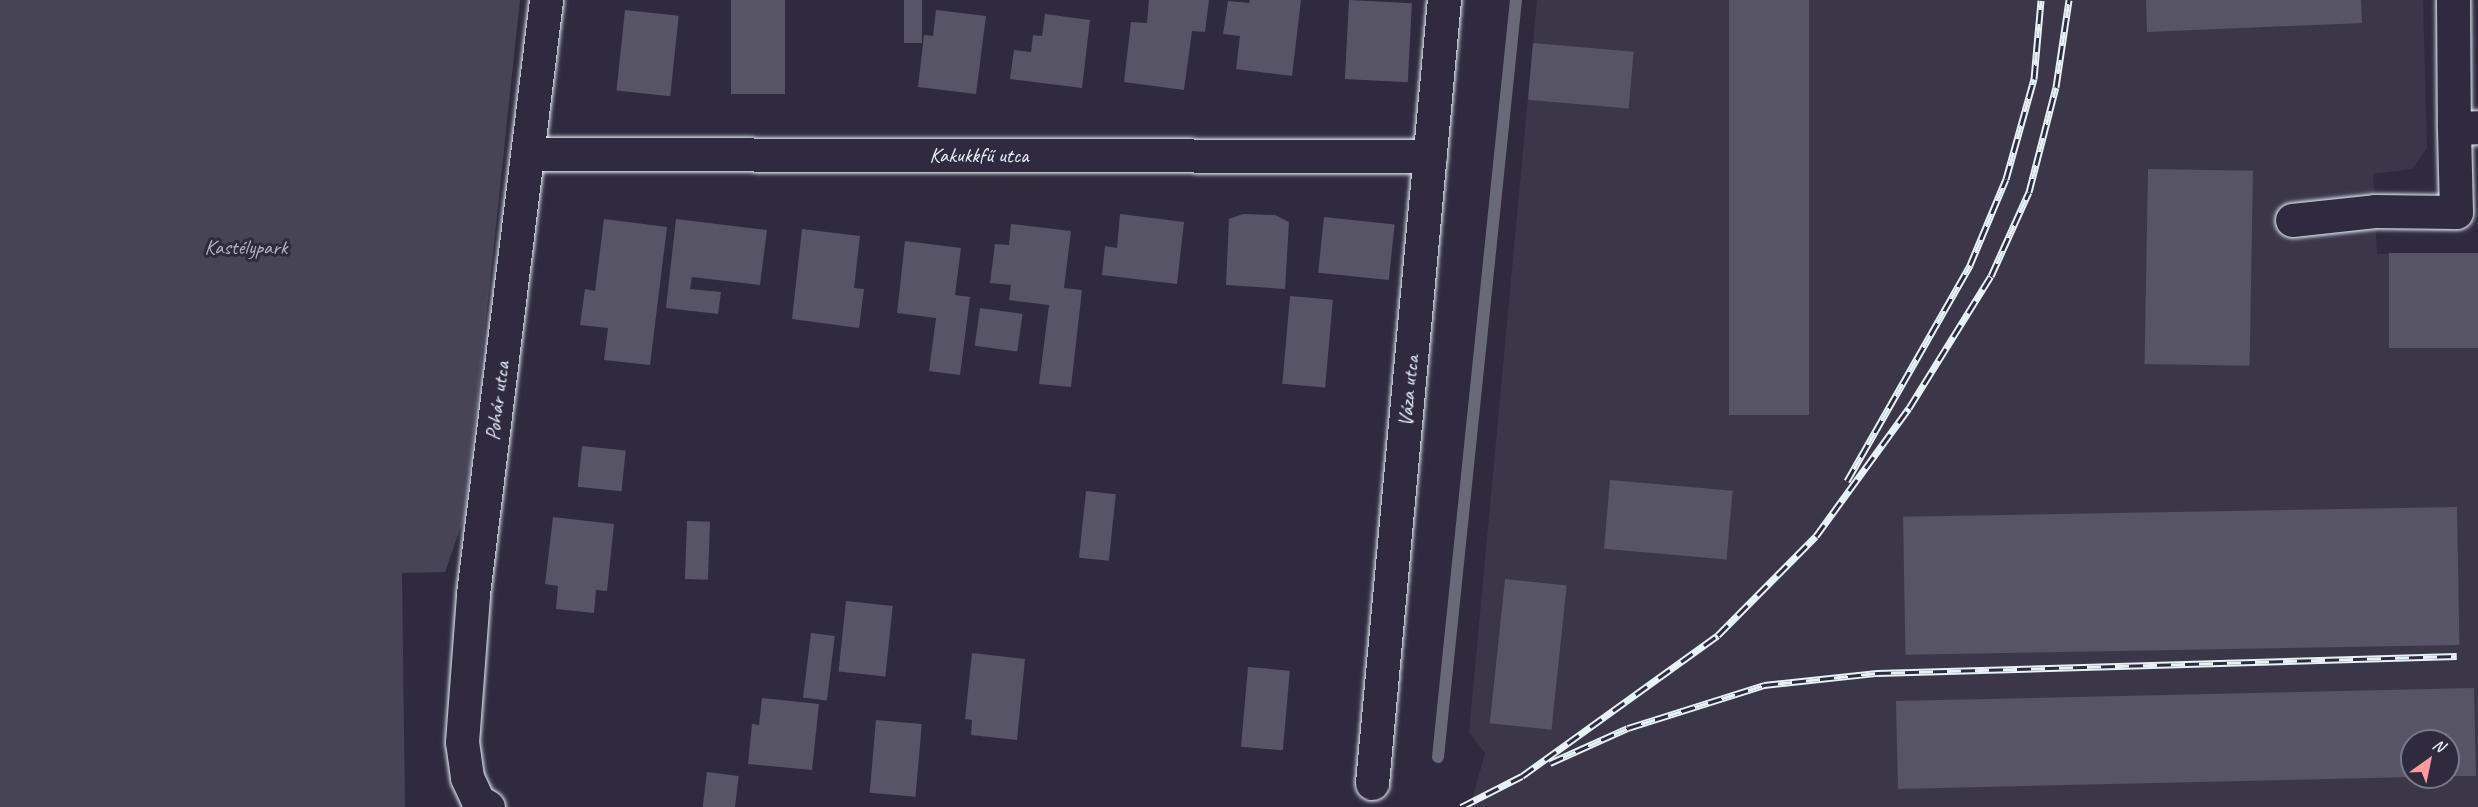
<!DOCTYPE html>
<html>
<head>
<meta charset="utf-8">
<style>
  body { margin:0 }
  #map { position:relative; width:2478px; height:807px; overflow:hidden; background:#2f2a3d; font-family:Caveat,sans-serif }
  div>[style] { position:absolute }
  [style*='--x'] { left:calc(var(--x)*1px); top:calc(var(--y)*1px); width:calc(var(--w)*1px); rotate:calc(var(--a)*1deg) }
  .built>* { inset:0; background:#3b3749 }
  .green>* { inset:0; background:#464455 }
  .stream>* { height:12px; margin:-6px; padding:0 6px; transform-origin:6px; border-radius:6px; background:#696978 }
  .building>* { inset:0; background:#575565; transform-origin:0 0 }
  .roads { filter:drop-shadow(0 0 2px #e8f1f8) drop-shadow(0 0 2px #e8f1f8) }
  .minor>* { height:33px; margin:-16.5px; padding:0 16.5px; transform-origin:16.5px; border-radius:16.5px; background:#2f2a3d }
  .rail>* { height:7px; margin-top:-3.5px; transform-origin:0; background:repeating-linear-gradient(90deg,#2f2a3d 0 14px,#e8f1f8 0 28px); box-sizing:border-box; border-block:2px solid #e8f1f8 }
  span { translate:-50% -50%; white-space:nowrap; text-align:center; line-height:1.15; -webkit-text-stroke:6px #2f2a3d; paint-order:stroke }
  .street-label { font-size:21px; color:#e8f1f8 }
  .park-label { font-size:21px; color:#afb4bf }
  .north { position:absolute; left:2400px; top:729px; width:60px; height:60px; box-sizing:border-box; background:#2f2a3d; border:2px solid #797a88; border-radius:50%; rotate:33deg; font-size:16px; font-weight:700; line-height:24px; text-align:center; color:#e8f1f8 }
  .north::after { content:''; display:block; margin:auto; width:21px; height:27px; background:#ff9aa2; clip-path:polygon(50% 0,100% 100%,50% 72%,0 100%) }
</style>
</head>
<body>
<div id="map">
  <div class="built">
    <i style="clip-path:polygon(evenodd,1537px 0,2423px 0,2427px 148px,2412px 169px,2373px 174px,2377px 254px,2478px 253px,2478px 807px,1470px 807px,1485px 753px,1469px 732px,1537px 0,2412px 741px,2448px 741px,2448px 777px,2412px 777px,2412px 741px)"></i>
  </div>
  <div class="green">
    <i style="clip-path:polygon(0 0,520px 0,465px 515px,445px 572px,402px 573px,405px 807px,0 807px)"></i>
  </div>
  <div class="stream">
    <i style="--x:1438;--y:757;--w:761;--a:-84.12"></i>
  </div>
  <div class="building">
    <i style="left:731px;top:0;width:54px;height:94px"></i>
    <i style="left:904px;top:0;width:18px;height:43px"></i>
    <i style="clip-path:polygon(1149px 0,1209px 0,1205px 32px,1192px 31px,1184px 90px,1124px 82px,1131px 22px,1147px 23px)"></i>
    <i style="clip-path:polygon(1250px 0,1301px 0,1292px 76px,1236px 69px,1240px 36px,1223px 34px,1228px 1px,1249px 3px)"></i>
    <i style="left:1349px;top:0;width:63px;height:79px;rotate:3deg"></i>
    <i style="left:1729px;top:0;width:80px;height:415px"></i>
    <i style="clip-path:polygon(2146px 0,2361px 0,2362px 23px,2147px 32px)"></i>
    <i style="left:625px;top:10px;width:54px;height:81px;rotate:6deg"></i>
    <i style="clip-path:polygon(936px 10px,986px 16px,976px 94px,918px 87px,924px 35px,933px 36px)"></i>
    <i style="clip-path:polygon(1045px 14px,1090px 20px,1082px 88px,1010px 79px,1014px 50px,1031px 52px,1033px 35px,1042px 36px)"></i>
    <i style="left:1533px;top:43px;width:101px;height:57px;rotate:5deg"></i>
    <i style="left:2148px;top:169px;width:105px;height:195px;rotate:1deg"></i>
    <i style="clip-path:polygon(1120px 214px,1184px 222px,1177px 284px,1102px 275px,1105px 246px,1117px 248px)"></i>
    <i style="clip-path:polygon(1243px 214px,1275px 215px,1289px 222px,1285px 289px,1226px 285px,1229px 219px)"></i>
    <i style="left:1324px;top:217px;width:71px;height:56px;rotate:6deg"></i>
    <i style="clip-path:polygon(604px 219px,667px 227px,650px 365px,604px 360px,608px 328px,580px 325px,585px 289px,595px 291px)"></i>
    <i style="clip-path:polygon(676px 219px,767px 230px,760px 285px,692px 277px,690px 289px,721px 292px,718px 314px,666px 308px)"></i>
    <i style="clip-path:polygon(1011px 224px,1071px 231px,1064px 288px,1082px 290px,1071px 387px,1039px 384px,1049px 305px,1009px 300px,1011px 285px,990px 283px,995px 244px,1009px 245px)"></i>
    <i style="clip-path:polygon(802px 229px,860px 236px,854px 288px,864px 289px,859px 328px,792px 319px)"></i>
    <i style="clip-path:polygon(905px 241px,961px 248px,955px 295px,970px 297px,960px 375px,929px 371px,936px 318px,897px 313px)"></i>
    <i style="left:2478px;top:253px;width:95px;height:89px;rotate:90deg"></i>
    <i style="left:1290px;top:296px;width:43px;height:88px;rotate:5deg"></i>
    <i style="left:980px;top:308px;width:43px;height:38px;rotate:8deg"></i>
    <i style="left:582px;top:446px;width:44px;height:41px;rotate:6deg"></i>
    <i style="left:1610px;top:480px;width:123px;height:69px;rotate:5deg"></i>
    <i style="left:1086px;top:491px;width:30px;height:67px;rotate:6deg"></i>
    <i style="left:2457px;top:507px;width:138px;height:554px;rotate:89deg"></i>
    <i style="clip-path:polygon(553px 517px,614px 524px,607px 591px,596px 590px,594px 613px,556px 609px,558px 586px,545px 584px)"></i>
    <i style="left:687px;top:521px;width:23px;height:58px;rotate:2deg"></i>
    <i style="left:1505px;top:579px;width:62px;height:145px;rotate:6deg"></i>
    <i style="left:846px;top:601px;width:47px;height:71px;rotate:6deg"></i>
    <i style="left:811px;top:633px;width:24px;height:65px;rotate:7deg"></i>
    <i style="clip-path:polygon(972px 653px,1025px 659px,1017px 740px,971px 735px,972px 720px,965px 719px)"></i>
    <i style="left:1248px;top:667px;width:42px;height:80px;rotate:5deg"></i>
    <i style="clip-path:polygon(2474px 688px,2476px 776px,2448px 776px,2448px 741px,2412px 741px,2412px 777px,1898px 789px,1896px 701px)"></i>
    <i style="clip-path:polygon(762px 698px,819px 704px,812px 770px,748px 764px,752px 724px,759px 725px)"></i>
    <i style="left:876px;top:720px;width:46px;height:73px;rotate:5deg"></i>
    <i style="left:707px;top:772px;width:32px;height:35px;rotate:7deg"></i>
  </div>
  <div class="roads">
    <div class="minor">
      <i style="--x:2453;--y:0;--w:128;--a:89.6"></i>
      <i style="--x:2454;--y:128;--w:24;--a:-2"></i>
      <i style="--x:528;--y:154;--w:902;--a:0.13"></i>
      <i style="--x:2292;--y:220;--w:83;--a:-6.2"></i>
      <i style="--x:2375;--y:211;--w:81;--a:0.7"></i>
      <i style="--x:2456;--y:212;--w:84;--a:-91.4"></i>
      <i style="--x:1372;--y:783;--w:786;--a:-84.75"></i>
      <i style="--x:488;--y:807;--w:12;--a:-149"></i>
      <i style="--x:478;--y:801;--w:26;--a:-115"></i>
      <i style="--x:467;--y:777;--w:35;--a:-98"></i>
      <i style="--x:462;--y:742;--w:148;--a:-85.7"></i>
      <i style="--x:473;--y:594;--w:598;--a:-82.99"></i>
    </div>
  </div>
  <div class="rail">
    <i style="--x:1847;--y:481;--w:249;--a:-60.3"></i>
    <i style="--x:1970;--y:265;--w:93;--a:-67.3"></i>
    <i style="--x:2006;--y:179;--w:104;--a:-74.4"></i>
    <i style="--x:2034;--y:79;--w:79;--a:-84.9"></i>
    <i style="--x:1550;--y:763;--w:85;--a:-24.2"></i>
    <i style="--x:1628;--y:728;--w:143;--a:-17.5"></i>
    <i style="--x:1764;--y:685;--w:114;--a:-6.1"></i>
    <i style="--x:1877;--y:673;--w:580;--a:-1.68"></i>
    <i style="--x:1461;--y:807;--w:68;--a:-26.9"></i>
    <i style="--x:1522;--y:776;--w:241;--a:-35.7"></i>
    <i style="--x:1718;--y:635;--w:139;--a:-45.3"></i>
    <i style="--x:1816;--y:536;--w:158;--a:-54"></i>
    <i style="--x:1909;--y:408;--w:155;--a:-58.2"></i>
    <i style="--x:1991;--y:276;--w:92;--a:-65.7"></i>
    <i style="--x:2029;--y:192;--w:108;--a:-75.6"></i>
    <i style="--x:2056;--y:87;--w:88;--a:-81.5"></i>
  </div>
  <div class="street-label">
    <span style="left:979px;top:155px">Kakukkfű utca</span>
    <span style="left:1408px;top:391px;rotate:-85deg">Váza utca</span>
    <span style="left:497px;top:401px;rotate:-83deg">Pohár utca</span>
  </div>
  <div class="park-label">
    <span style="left:246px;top:247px">Kastélypark</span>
  </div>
  <div class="north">N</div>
</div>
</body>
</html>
